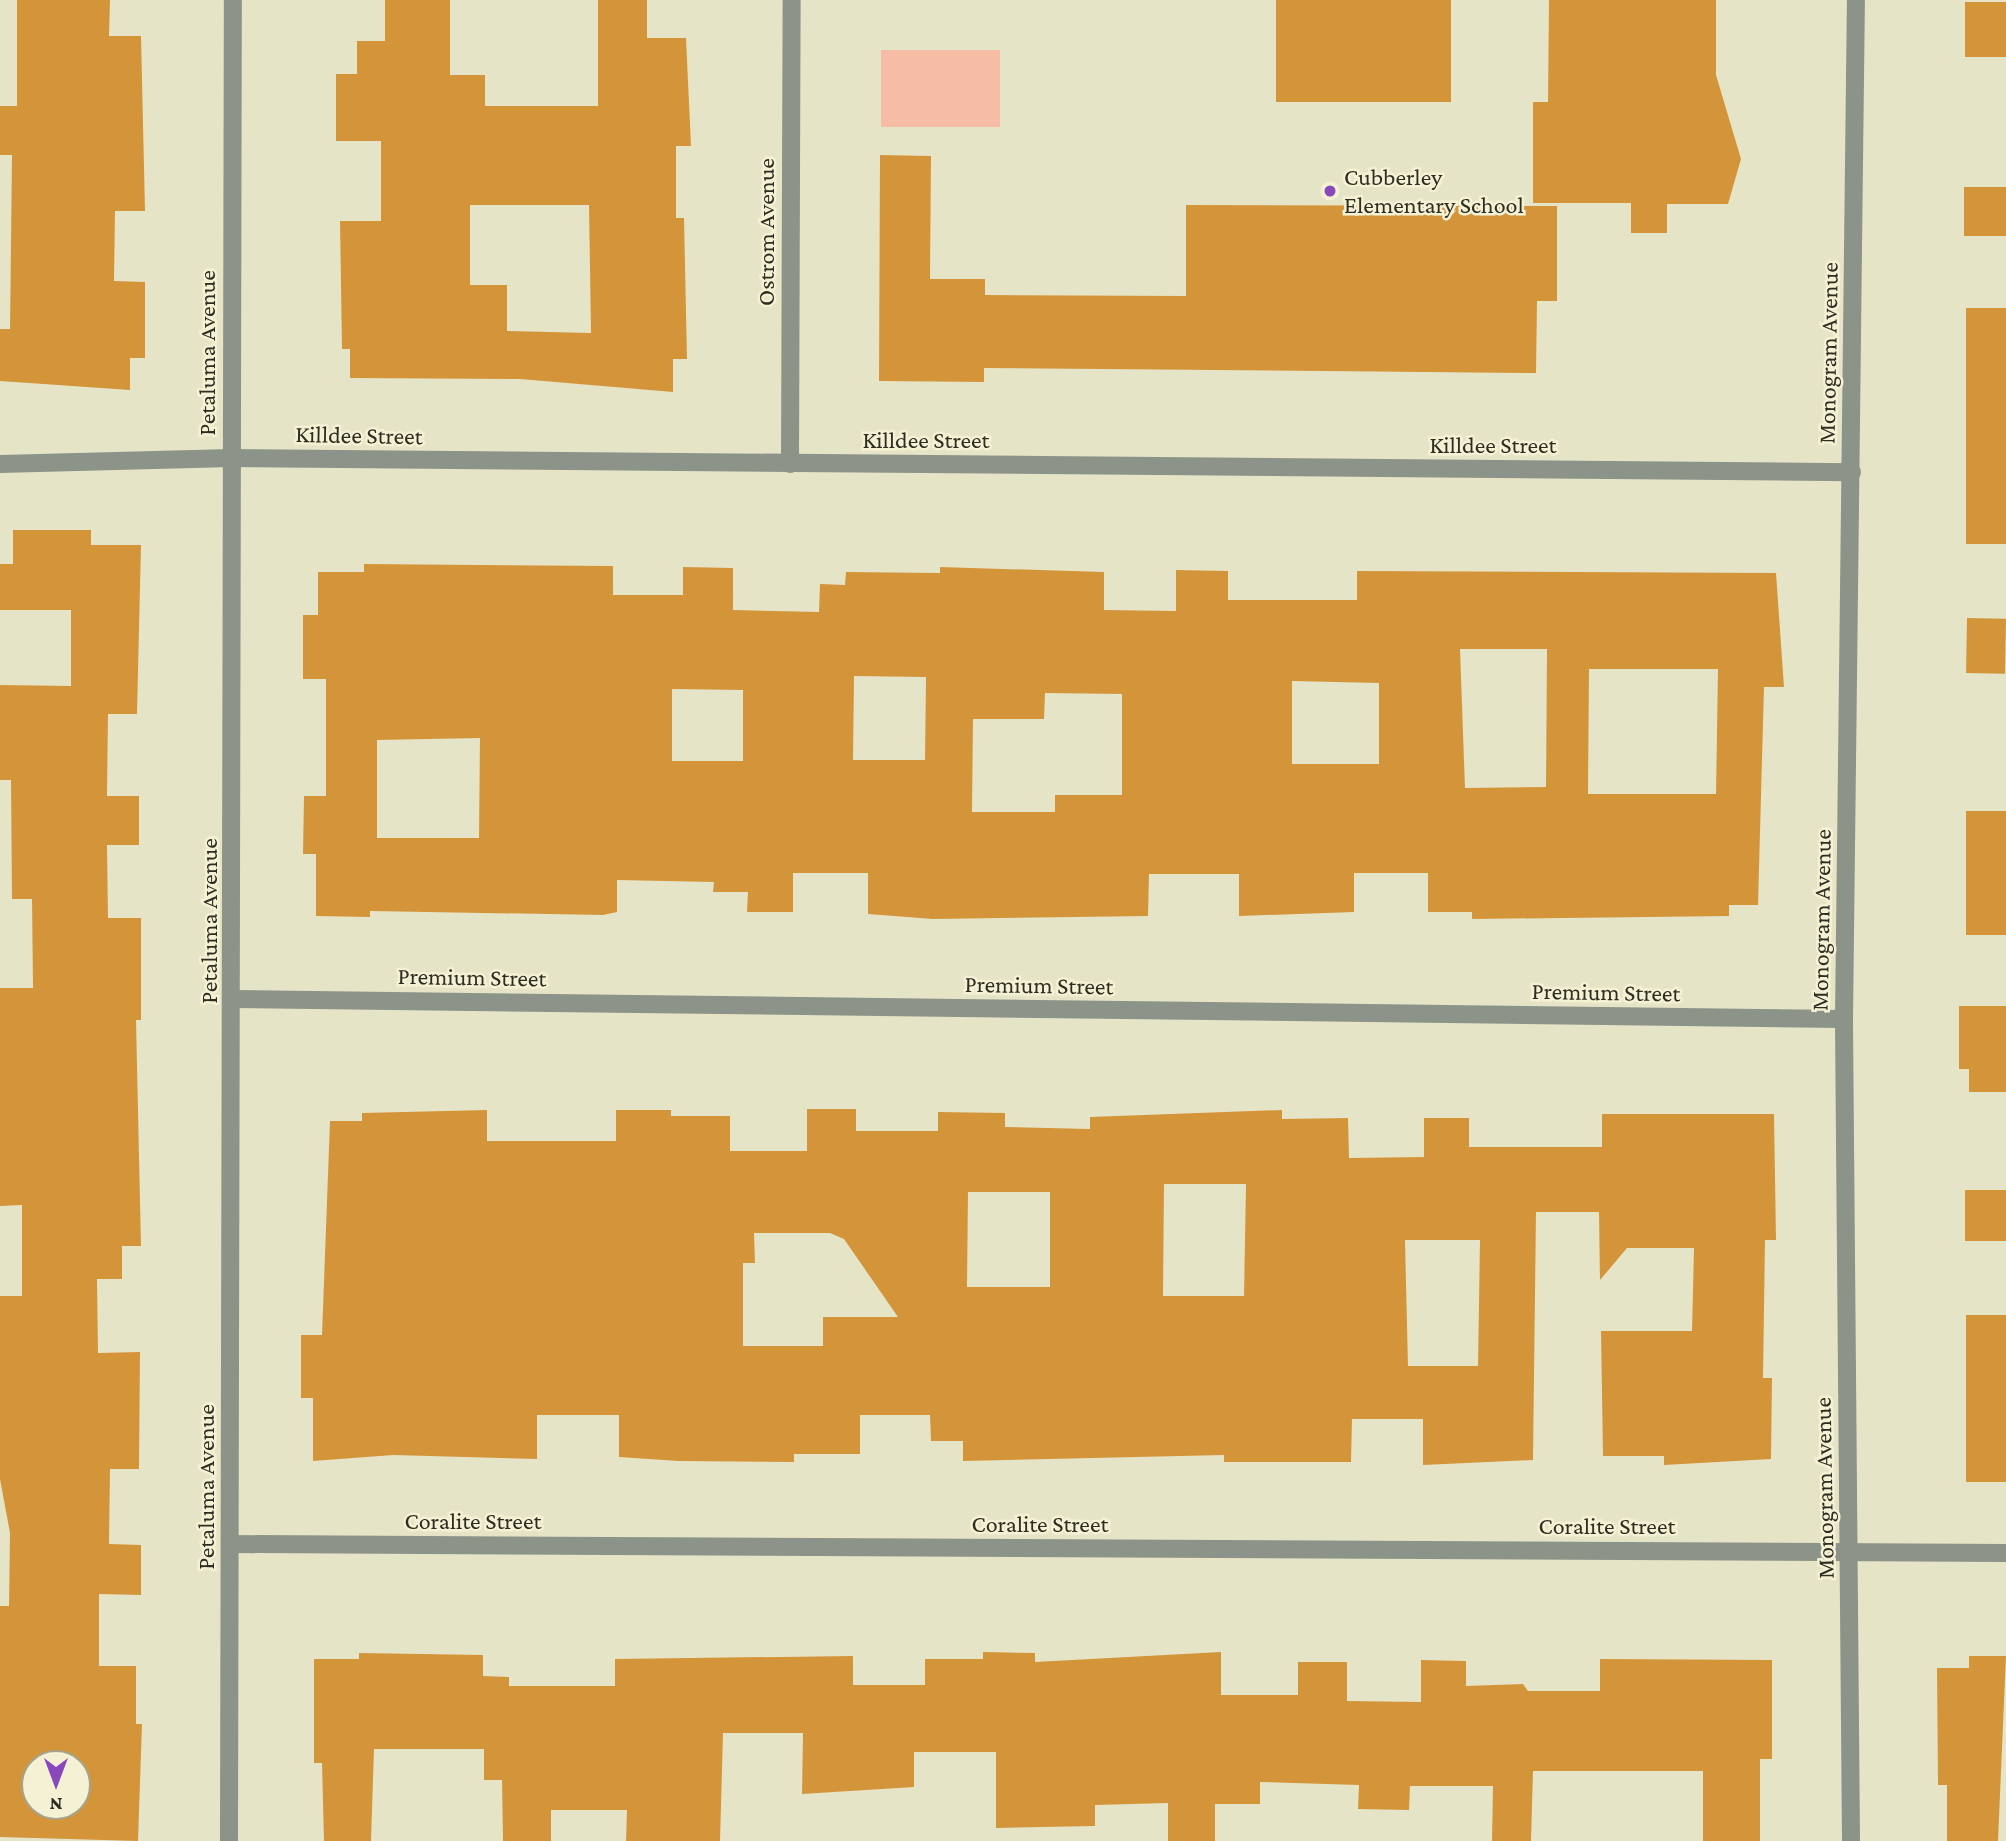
<!DOCTYPE html>
<html>
<head>
<meta charset="utf-8">
<style>
  body { margin:0 }
  #map { position:relative; width:2006px; height:1841px; overflow:hidden; background:#e6e4c7; font-family:"Crimson Pro",serif }
  div>[style] { position:absolute }
  [style*='--x'] { left:calc(var(--x)*1px); top:calc(var(--y)*1px); width:calc(var(--w)*1px); rotate:calc(var(--a)*1deg) }
  .green>* { inset:0; background:#f7bca6; transform-origin:0 0 }
  .building>* { inset:0; background:#d4953a; transform-origin:0 0 }
  .minor>* { height:18px; margin:-9px; padding:0 9px; transform-origin:9px; border-radius:9px; background:#8c9388 }
  .dots>* { width:19px; height:19px; translate:-50% -50%; box-sizing:border-box; border:4px solid #f4f1d4; border-radius:50% }
  span { translate:-50% -50%; white-space:nowrap; text-align:center; line-height:1.15; -webkit-text-stroke:5px #f4f1d4; paint-order:stroke }
  .poi-label { font-size:24px; color:#2e2d22 }
  .left { translate:0 -50%; text-align:left }
  .street-label { font-size:24px; color:#2e2d22 }
  .north { position:absolute; left:21px; top:1750px; width:70px; height:70px; box-sizing:border-box; background:#f4f1d4; border:2px solid #a5a38d; border-radius:50%; rotate:180deg; font-size:19px; font-weight:700; line-height:28px; text-align:center; color:#2e2d22 }
  .north::after { content:''; display:block; margin:auto; width:24px; height:32px; background:#8a48bd; clip-path:polygon(50% 0,100% 100%,50% 72%,0 100%) }
</style>
</head>
<body>
<div id="map">
  <div class="green">
    <i style="left:881px;top:50px;width:119px;height:77px"></i>
  </div>
  <div class="building">
    <i style="clip-path:polygon(17px 0,110px 0,109px 36px,141px 36px,145px 211px,115px 211px,114px 281px,145px 282px,145px 358px,130px 358px,130px 390px,0 381px,0 329px,10px 329px,12px 155px,0 155px,0 106px,17px 106px)"></i>
    <i style="clip-path:polygon(evenodd,385px 0,450px 0,450px 75px,485px 75px,485px 106px,598px 106px,598px 0,647px 0,647px 38px,686px 38px,691px 146px,676px 146px,676px 218px,684px 218px,687px 359px,673px 359px,673px 392px,520px 379px,350px 378px,350px 349px,342px 349px,340px 221px,381px 221px,381px 141px,336px 141px,336px 74px,357px 74px,357px 41px,385px 41px,385px 0,470px 205px,589px 205px,591px 333px,507px 331px,507px 285px,470px 285px,470px 205px)"></i>
    <i style="left:1276px;top:0;width:175px;height:102px"></i>
    <i style="clip-path:polygon(1549px 0,1716px 0,1716px 75px,1741px 159px,1728px 204px,1667px 204px,1667px 233px,1631px 233px,1631px 203px,1533px 203px,1533px 102px,1548px 102px)"></i>
    <i style="left:1965px;top:2px;width:41px;height:55px"></i>
    <i style="clip-path:polygon(880px 155px,931px 156px,930px 279px,985px 279px,985px 295px,1186px 296px,1186px 205px,1557px 206px,1557px 301px,1537px 301px,1536px 373px,984px 368px,984px 382px,879px 381px)"></i>
    <i style="left:1964px;top:187px;width:42px;height:49px"></i>
    <i style="left:1966px;top:308px;width:40px;height:236px"></i>
    <i style="clip-path:polygon(evenodd,13px 530px,91px 530px,91px 545px,141px 545px,137px 714px,108px 714px,107px 796px,139px 796px,139px 845px,107px 845px,108px 918px,141px 918px,141px 1020px,136px 1020px,141px 1246px,122px 1246px,122px 1279px,97px 1279px,98px 1353px,140px 1352px,139px 1469px,110px 1469px,109px 1544px,141px 1545px,141px 1595px,99px 1594px,99px 1666px,136px 1666px,136px 1724px,142px 1724px,138px 1841px,0 1837px,0 1606px,9px 1606px,10px 1533px,0 1479px,0 1296px,22px 1296px,22px 1205px,0 1206px,0 988px,33px 988px,32px 899px,12px 899px,11px 780px,0 780px,0 685px,71px 686px,71px 610px,0 610px,0 564px,13px 564px,13px 530px,35px 1764px,77px 1764px,77px 1806px,35px 1806px,35px 1764px)"></i>
    <i style="clip-path:polygon(evenodd,364px 564px,613px 566px,613px 595px,683px 595px,683px 567px,733px 568px,733px 610px,819px 612px,820px 584px,845px 585px,846px 572px,940px 573px,940px 567px,1104px 572px,1104px 610px,1176px 611px,1176px 570px,1228px 571px,1228px 600px,1357px 600px,1357px 571px,1776px 573px,1784px 687px,1764px 687px,1758px 905px,1729px 905px,1729px 916px,1472px 919px,1472px 912px,1428px 912px,1428px 873px,1354px 873px,1354px 912px,1239px 916px,1239px 874px,1149px 874px,1148px 916px,933px 919px,868px 914px,868px 873px,793px 873px,793px 912px,747px 912px,748px 892px,713px 892px,714px 882px,617px 880px,617px 912px,603px 915px,370px 911px,370px 917px,316px 916px,316px 854px,303px 854px,304px 796px,326px 796px,326px 679px,303px 679px,303px 615px,318px 615px,318px 572px,364px 572px,364px 564px,1460px 649px,1547px 649px,1546px 787px,1465px 788px,1460px 649px,364px 564px,1589px 669px,1718px 669px,1716px 794px,1588px 794px,1589px 669px,364px 564px,854px 676px,926px 677px,925px 760px,853px 760px,854px 676px,364px 564px,1292px 681px,1379px 683px,1379px 764px,1292px 764px,1292px 681px,364px 564px,672px 689px,743px 690px,743px 761px,672px 761px,672px 689px,364px 564px,1045px 693px,1122px 694px,1122px 795px,1055px 795px,1055px 812px,972px 812px,973px 719px,1044px 719px,1045px 693px,364px 564px,480px 738px,479px 838px,377px 838px,377px 740px,480px 738px)"></i>
    <i style="left:1967px;top:618px;width:39px;height:55px;rotate:1deg"></i>
    <i style="left:1966px;top:811px;width:40px;height:124px"></i>
    <i style="clip-path:polygon(1959px 1006px,2006px 1006px,2006px 1092px,1969px 1092px,1969px 1069px,1959px 1069px)"></i>
    <i style="clip-path:polygon(evenodd,807px 1109px,856px 1109px,856px 1131px,938px 1131px,938px 1112px,1005px 1113px,1005px 1127px,1090px 1129px,1090px 1117px,1282px 1110px,1282px 1119px,1348px 1118px,1349px 1158px,1424px 1157px,1424px 1118px,1469px 1118px,1469px 1147px,1602px 1147px,1602px 1114px,1774px 1114px,1776px 1240px,1765px 1240px,1763px 1378px,1772px 1378px,1771px 1459px,1664px 1465px,1664px 1456px,1603px 1456px,1601px 1331px,1692px 1331px,1694px 1248px,1627px 1248px,1600px 1280px,1599px 1212px,1536px 1212px,1533px 1460px,1423px 1465px,1423px 1419px,1352px 1419px,1351px 1462px,1224px 1462px,1224px 1455px,963px 1461px,963px 1441px,931px 1441px,930px 1415px,860px 1415px,860px 1454px,794px 1454px,794px 1462px,678px 1461px,619px 1457px,619px 1415px,537px 1415px,537px 1459px,393px 1455px,313px 1461px,313px 1398px,301px 1398px,301px 1335px,322px 1335px,330px 1121px,362px 1121px,362px 1113px,487px 1110px,487px 1141px,616px 1141px,616px 1110px,671px 1110px,671px 1116px,730px 1116px,730px 1151px,807px 1151px,807px 1109px,1164px 1184px,1246px 1184px,1244px 1296px,1163px 1296px,1164px 1184px,807px 1109px,968px 1192px,1050px 1192px,1050px 1287px,967px 1287px,968px 1192px,807px 1109px,754px 1233px,830px 1233px,844px 1239px,898px 1317px,823px 1317px,823px 1346px,743px 1346px,743px 1263px,755px 1263px,754px 1233px,807px 1109px,1405px 1240px,1480px 1240px,1478px 1366px,1408px 1366px,1405px 1240px)"></i>
    <i style="left:1965px;top:1190px;width:41px;height:51px"></i>
    <i style="left:1966px;top:1315px;width:40px;height:167px"></i>
    <i style="clip-path:polygon(983px 1652px,1035px 1653px,1035px 1662px,1221px 1652px,1221px 1695px,1298px 1695px,1298px 1662px,1347px 1662px,1347px 1701px,1421px 1702px,1421px 1660px,1466px 1661px,1466px 1686px,1523px 1684px,1528px 1691px,1600px 1691px,1600px 1659px,1772px 1660px,1772px 1759px,1760px 1759px,1760px 1841px,1703px 1841px,1703px 1771px,1533px 1771px,1531px 1841px,1492px 1841px,1493px 1786px,1410px 1786px,1409px 1810px,1358px 1809px,1359px 1785px,1260px 1782px,1260px 1804px,1215px 1804px,1215px 1841px,1168px 1841px,1168px 1803px,1095px 1805px,1095px 1826px,996px 1828px,996px 1752px,914px 1752px,914px 1787px,802px 1794px,803px 1733px,723px 1733px,720px 1841px,626px 1841px,627px 1810px,551px 1810px,551px 1841px,503px 1841px,502px 1780px,484px 1780px,484px 1749px,374px 1749px,371px 1841px,324px 1841px,322px 1763px,314px 1763px,314px 1659px,359px 1659px,359px 1653px,483px 1655px,483px 1676px,509px 1677px,509px 1686px,615px 1686px,615px 1659px,853px 1656px,853px 1685px,925px 1685px,925px 1659px,983px 1659px)"></i>
    <i style="clip-path:polygon(1969px 1656px,2006px 1656px,1998px 1841px,1947px 1841px,1947px 1785px,1938px 1785px,1937px 1668px,1969px 1668px)"></i>
  </div>
  <div class="minor">
    <i style="--x:0;--y:464;--w:232;--a:-1.5"></i>
    <i style="--x:232;--y:458;--w:1620;--a:0.5"></i>
    <i style="--x:790;--y:464;--w:464;--a:-89.8"></i>
    <i style="--x:234;--y:999;--w:1610;--a:0.71"></i>
    <i style="--x:230;--y:1544;--w:1776;--a:0.29"></i>
    <i style="--x:229;--y:1841;--w:1841;--a:-89.88"></i>
    <i style="--x:1851;--y:1841;--w:822;--a:-90.49"></i>
    <i style="--x:1844;--y:1019;--w:1019;--a:-89.33"></i>
  </div>
  <div class="dots">
    <i style="left:1330px;top:191px;background:#8a48bd"></i>
  </div>
  <div class="poi-label">
    <span class="left" style="left:1344px;top:191px">Cubberley<br>Elementary School</span>
  </div>
  <div class="street-label">
    <span style="left:766px;top:232px;rotate:-90deg">Ostrom Avenue</span>
    <span style="left:207px;top:353px;rotate:-90deg">Petaluma Avenue</span>
    <span style="left:1828px;top:353px;rotate:-89deg">Monogram Avenue</span>
    <span style="left:359px;top:435px;rotate:1deg">Killdee Street</span>
    <span style="left:926px;top:440px">Killdee Street</span>
    <span style="left:1493px;top:445px">Killdee Street</span>
    <span style="left:1821px;top:920px;rotate:-89deg">Monogram Avenue</span>
    <span style="left:209px;top:921px;rotate:-90deg">Petaluma Avenue</span>
    <span style="left:472px;top:977px;rotate:1deg">Premium Street</span>
    <span style="left:1039px;top:985px;rotate:1deg">Premium Street</span>
    <span style="left:1606px;top:992px;rotate:1deg">Premium Street</span>
    <span style="left:206px;top:1487px;rotate:-90deg">Petaluma Avenue</span>
    <span style="left:1824px;top:1488px;rotate:-91deg">Monogram Avenue</span>
    <span style="left:473px;top:1521px">Coralite Street</span>
    <span style="left:1040px;top:1524px">Coralite Street</span>
    <span style="left:1607px;top:1526px">Coralite Street</span>
  </div>
  <div class="north">N</div>
</div>
</body>
</html>
